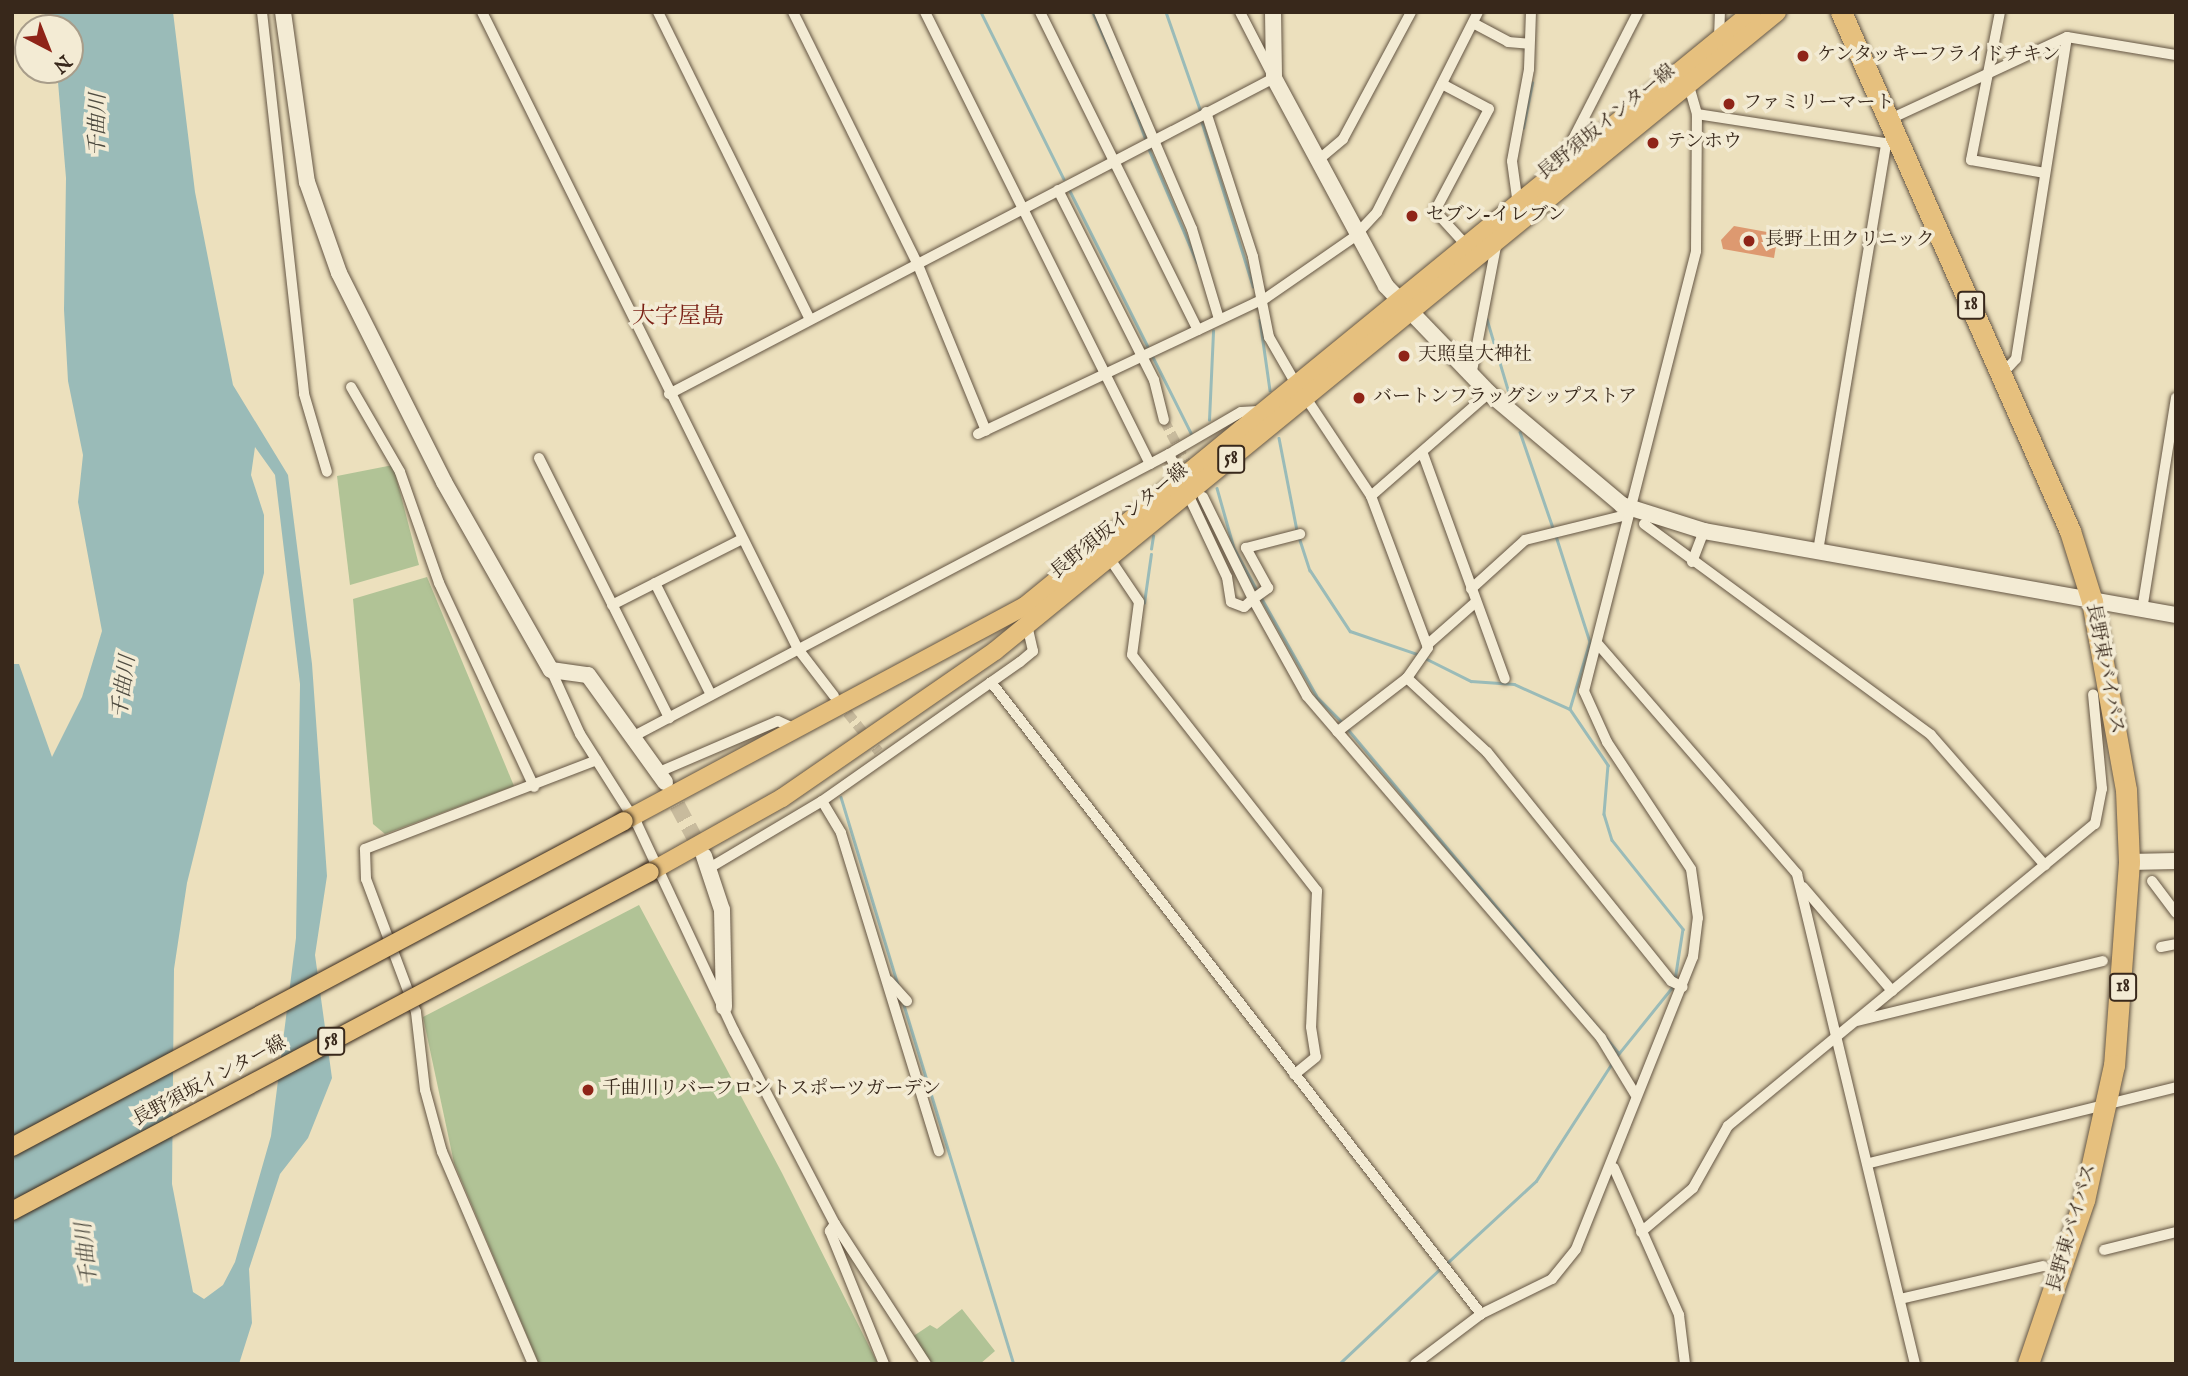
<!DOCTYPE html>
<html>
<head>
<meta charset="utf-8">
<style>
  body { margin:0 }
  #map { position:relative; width:2188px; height:1376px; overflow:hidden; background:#ece0bd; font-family:"IM FELL English","Noto Serif JP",serif }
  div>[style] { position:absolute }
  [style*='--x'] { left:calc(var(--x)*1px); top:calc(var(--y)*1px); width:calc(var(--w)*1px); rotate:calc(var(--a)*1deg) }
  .green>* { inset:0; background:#b1c396 }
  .water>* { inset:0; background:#9abbb8 }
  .stream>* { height:2.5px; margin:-1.25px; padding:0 1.25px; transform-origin:1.25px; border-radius:1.25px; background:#9abbb8 }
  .building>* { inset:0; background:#dd9970 }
  .street-tunnel>* { height:10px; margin-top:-5px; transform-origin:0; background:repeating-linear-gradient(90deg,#c8bb9d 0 10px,transparent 0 15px) }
  .secondary-tunnel>* { height:16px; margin-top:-8px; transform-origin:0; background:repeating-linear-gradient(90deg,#c8bb9d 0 16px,transparent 0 24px) }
  .roads { filter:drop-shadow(0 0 2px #655644) drop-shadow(0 0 2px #655644) }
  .street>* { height:10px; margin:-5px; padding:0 5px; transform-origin:5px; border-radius:5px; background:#f3ebd4 }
  .secondary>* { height:16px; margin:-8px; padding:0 8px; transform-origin:8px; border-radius:8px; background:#f3ebd4 }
  .primary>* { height:18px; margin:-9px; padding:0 9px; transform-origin:9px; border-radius:9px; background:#e6c07e }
  .highway>* { height:21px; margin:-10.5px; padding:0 10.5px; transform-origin:10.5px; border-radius:10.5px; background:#e6c07e }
  .bridges { filter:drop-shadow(0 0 2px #38281b) drop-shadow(0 0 2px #38281b) }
  .primary-bridge>* { height:18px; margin:-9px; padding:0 9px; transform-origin:9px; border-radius:9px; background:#e6c07e }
  .dots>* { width:19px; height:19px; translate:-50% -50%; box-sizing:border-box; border:4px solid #f3ebd4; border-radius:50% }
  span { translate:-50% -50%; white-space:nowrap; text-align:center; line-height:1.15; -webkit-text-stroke:7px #f3ebd4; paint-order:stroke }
  .shield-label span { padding:2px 5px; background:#f3ebd4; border:2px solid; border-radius:5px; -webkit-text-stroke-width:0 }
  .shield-label { font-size:18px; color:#38281b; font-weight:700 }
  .poi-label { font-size:19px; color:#38281b }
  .left { translate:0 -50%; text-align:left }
  .street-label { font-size:19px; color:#38281b }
  .water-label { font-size:21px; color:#504d42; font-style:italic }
  .quarter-label { font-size:23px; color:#7a1f14 }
  .frame { position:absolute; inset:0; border:14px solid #38281b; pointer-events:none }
  .north { position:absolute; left:14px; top:14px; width:70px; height:70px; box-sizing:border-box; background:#f3ebd4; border:2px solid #a89d8a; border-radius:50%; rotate:138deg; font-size:19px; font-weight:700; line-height:28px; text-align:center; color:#38281b }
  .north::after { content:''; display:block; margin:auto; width:24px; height:32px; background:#8f2418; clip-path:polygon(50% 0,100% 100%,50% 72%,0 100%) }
</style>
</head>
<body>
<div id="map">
  <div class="green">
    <i style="clip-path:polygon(393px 465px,419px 565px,350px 585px,337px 476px)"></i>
    <i style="clip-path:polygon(427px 577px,514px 786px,385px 834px,373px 824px,353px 599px)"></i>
    <i style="clip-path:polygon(639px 905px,782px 1173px,878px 1364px,539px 1364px,454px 1163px,423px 1017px)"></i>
    <i style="clip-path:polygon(962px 1309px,995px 1351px,980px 1364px,931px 1364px,912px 1337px,930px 1325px,937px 1329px)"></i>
  </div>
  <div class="water">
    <i style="clip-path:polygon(evenodd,44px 12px,173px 12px,195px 192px,233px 385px,288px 475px,312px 664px,327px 876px,315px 955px,332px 1078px,308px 1138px,280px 1174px,249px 1269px,252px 1323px,239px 1364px,12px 1362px,12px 664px,19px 664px,52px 757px,82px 697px,102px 631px,78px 502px,83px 455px,68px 381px,64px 310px,66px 178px,57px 70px,70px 70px,70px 28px,48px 28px,44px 12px,255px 447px,275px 475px,300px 684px,296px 938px,271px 1136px,235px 1262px,223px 1285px,204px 1299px,193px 1292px,172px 1184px,174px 969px,187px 883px,264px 573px,264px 515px,251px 475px,255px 447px)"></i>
  </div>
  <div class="stream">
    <i style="--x:981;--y:12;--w:186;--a:63.6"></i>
    <i style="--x:1093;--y:12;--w:49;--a:66"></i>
    <i style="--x:1166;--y:12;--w:103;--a:70.7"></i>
    <i style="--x:1132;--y:102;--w:40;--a:69.8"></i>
    <i style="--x:1202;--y:122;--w:172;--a:72.7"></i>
    <i style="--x:1523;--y:128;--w:46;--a:-78.7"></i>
    <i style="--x:1149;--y:149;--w:123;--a:67"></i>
    <i style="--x:1070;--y:191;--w:179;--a:63.4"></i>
    <i style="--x:1487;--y:319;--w:77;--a:73.4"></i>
    <i style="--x:1260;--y:320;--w:71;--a:81.9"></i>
    <i style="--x:1153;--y:357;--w:87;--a:63.4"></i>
    <i style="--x:1209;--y:420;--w:89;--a:-87.4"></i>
    <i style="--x:1520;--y:432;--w:102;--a:71"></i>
    <i style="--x:1279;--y:438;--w:95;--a:79"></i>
    <i style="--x:1217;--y:488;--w:62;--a:74.2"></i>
    <i style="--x:1234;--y:548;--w:50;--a:61.4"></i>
    <i style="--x:1556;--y:536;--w:111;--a:72.2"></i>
    <i style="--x:1590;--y:642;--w:70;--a:106.6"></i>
    <i style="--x:1570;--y:709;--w:68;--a:55.8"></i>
    <i style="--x:1608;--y:765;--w:49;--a:94.7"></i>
    <i style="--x:1604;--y:814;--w:27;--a:73"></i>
    <i style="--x:1612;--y:840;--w:114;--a:51.4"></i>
    <i style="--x:1683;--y:929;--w:52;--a:98.9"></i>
    <i style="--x:1299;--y:537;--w:35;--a:72"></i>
    <i style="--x:1310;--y:570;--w:73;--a:56.7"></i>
    <i style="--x:1350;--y:631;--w:71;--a:18.9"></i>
    <i style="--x:1151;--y:549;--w:13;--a:-81"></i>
    <i style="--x:1261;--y:597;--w:116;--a:60.6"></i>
    <i style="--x:1318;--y:698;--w:35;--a:45"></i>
    <i style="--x:1144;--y:603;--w:49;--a:-81.9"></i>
    <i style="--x:1427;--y:659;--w:49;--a:26.6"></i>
    <i style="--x:1471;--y:681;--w:43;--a:4"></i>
    <i style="--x:1514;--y:684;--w:61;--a:24.1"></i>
    <i style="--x:1347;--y:728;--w:422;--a:50.1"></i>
    <i style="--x:841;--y:797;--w:196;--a:73.1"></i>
    <i style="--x:904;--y:1005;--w:375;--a:73"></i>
    <i style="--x:1616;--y:1057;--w:91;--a:-51.2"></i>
    <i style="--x:1446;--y:1264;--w:122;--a:-42.7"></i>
    <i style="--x:1536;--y:1181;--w:140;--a:-57.2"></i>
    <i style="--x:1339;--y:1364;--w:140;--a:-43.3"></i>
  </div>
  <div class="building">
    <i style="clip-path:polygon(1734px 226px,1778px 234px,1774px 258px,1723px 249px,1721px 240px)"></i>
  </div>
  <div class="street-tunnel">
    <i style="--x:1164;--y:420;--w:63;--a:62.6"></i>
    <i style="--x:838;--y:701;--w:65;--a:51.2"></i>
  </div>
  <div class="secondary-tunnel">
    <i style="--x:666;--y:784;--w:79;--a:62.1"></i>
  </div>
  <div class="roads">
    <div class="street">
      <i style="--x:262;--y:12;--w:384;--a:83.7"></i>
      <i style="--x:304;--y:394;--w:81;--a:73.6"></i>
      <i style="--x:482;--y:12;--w:711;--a:63.62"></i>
      <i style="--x:798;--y:649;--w:59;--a:52.5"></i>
      <i style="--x:658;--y:12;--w:343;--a:63.7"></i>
      <i style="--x:793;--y:12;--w:282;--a:63.7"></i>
      <i style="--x:918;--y:265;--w:179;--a:67.7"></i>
      <i style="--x:925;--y:12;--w:505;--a:63.54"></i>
      <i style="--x:1040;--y:12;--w:355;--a:63.6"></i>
      <i style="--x:1099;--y:12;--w:236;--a:66.8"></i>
      <i style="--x:1192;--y:229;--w:94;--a:73.3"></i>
      <i style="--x:2000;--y:12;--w:151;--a:101.1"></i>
      <i style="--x:1971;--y:160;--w:75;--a:10"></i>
      <i style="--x:1473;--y:23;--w:40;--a:28"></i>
      <i style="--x:1508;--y:42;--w:21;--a:5"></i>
      <i style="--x:1719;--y:39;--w:27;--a:-88"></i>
      <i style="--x:1442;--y:84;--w:53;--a:28"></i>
      <i style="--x:1489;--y:109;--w:115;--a:117.9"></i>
      <i style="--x:1435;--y:211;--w:46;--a:47.6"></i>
      <i style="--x:1206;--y:112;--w:152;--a:72"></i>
      <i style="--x:1253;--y:257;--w:82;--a:78.7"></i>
      <i style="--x:1269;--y:337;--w:54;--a:60.1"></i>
      <i style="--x:1697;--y:114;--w:196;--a:8.8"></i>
      <i style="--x:1888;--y:120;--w:197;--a:-24.9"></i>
      <i style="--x:2067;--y:37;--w:110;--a:9.4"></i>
      <i style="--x:1574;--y:160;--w:14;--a:-111"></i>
      <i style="--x:1569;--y:147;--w:152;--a:-62.9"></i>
      <i style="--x:1317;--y:161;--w:34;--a:-40"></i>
      <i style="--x:1343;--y:139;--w:144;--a:-61.8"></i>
      <i style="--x:1058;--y:190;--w:213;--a:63.2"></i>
      <i style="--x:1154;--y:380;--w:41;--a:76"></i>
      <i style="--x:1518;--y:205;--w:44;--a:-97.8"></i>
      <i style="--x:1512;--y:161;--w:94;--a:-79.5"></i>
      <i style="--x:1529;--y:69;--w:57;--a:-88"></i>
      <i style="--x:2001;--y:375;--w:22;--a:-47"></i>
      <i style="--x:2016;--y:359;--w:326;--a:-81"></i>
      <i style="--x:1471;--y:376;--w:137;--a:-79.1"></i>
      <i style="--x:351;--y:387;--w:98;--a:60"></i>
      <i style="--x:400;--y:472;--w:118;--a:70.6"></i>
      <i style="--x:439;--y:583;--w:225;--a:65"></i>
      <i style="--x:669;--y:394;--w:683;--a:-27.58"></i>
      <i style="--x:1274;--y:78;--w:74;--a:-117.3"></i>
      <i style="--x:1306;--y:398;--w:118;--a:56.4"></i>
      <i style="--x:1371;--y:496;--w:162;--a:69.4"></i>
      <i style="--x:1428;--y:648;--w:37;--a:125"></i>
      <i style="--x:1407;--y:678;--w:88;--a:142.4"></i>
      <i style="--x:978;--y:434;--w:318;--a:-25.3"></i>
      <i style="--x:1266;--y:298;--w:107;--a:-34.7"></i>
      <i style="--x:1354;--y:237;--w:34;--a:-47"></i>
      <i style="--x:1377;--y:212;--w:224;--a:-63.2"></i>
      <i style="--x:1169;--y:454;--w:83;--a:-30.3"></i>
      <i style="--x:1241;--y:412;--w:22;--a:-3"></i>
      <i style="--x:1423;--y:454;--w:239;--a:70"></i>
      <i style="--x:539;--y:458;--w:291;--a:63.4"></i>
      <i style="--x:1371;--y:496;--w:157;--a:-41.1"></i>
      <i style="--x:1203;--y:497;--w:114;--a:63.9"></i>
      <i style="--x:1253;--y:599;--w:19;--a:-36"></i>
      <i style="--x:1268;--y:588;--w:46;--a:-118.8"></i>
      <i style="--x:1246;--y:548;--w:56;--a:-14.5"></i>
      <i style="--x:1644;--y:524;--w:356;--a:36.3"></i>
      <i style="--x:1931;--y:735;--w:173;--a:48.8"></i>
      <i style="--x:1818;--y:551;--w:411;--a:-80.5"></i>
      <i style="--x:1110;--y:559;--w:52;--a:56"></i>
      <i style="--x:1139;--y:602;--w:53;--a:97.5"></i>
      <i style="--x:1132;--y:655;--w:300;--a:51.9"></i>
      <i style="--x:1317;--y:891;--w:136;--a:92.5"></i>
      <i style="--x:1311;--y:1027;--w:30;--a:81"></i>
      <i style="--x:1316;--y:1057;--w:28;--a:141"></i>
      <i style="--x:1692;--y:562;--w:33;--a:-69"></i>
      <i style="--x:655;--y:583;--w:125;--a:63.4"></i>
      <i style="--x:1471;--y:589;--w:73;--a:-42.2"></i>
      <i style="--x:1525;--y:540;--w:100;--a:-13.9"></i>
      <i style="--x:612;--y:605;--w:146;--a:-26.9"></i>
      <i style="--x:2142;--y:610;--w:215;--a:-80.9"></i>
      <i style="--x:1597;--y:643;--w:306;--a:49.1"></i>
      <i style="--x:1797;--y:874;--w:504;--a:76.46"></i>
      <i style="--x:1427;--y:645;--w:65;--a:-41.3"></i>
      <i style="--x:551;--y:670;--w:70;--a:65.6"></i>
      <i style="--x:580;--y:734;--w:107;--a:57.7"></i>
      <i style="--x:637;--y:824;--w:229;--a:64.9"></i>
      <i style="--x:734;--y:1031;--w:218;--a:62.4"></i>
      <i style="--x:835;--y:1224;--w:167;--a:57"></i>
      <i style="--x:1407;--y:678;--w:109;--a:42.8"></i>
      <i style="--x:1487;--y:752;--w:294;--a:51.2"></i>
      <i style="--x:1671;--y:981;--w:13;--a:27"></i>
      <i style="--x:991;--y:682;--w:800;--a:52.21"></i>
      <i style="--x:636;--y:735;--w:603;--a:-27.8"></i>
      <i style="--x:1169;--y:454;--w:136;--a:64.8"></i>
      <i style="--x:1227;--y:577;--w:25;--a:81"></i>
      <i style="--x:1231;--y:602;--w:14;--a:21"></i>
      <i style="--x:1244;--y:607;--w:12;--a:-42"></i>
      <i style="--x:1253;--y:599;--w:111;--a:60.9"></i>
      <i style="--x:1307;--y:696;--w:451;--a:49.3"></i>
      <i style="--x:1601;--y:1038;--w:66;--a:58.7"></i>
      <i style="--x:659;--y:772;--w:129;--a:-23.2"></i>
      <i style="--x:778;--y:721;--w:21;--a:25"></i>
      <i style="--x:822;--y:801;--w:37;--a:59"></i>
      <i style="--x:841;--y:833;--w:333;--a:72.9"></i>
      <i style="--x:711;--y:867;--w:129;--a:-30.7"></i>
      <i style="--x:822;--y:801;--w:242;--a:-35.1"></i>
      <i style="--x:1020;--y:662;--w:17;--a:-40"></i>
      <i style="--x:1033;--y:651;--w:26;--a:-103"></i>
      <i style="--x:2152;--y:881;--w:40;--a:53"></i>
      <i style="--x:1803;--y:887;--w:137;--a:49.4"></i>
      <i style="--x:2161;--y:947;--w:15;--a:-11"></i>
      <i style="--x:889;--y:981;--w:27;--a:48"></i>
      <i style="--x:1857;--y:1021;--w:253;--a:-13.7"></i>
      <i style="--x:1870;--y:1163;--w:315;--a:-13.9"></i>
      <i style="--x:1614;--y:1168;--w:161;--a:66.1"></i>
      <i style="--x:1679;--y:1315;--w:49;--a:83"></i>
      <i style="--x:835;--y:1224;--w:9;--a:126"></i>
      <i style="--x:830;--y:1231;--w:144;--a:67.9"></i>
      <i style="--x:1641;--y:1232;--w:68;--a:-40.2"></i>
      <i style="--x:1693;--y:1188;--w:71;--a:-60.6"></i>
      <i style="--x:1728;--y:1126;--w:475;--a:-39.5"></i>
      <i style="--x:2095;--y:824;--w:36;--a:-79"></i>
      <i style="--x:2102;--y:789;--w:95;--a:-95.4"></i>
      <i style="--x:2104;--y:1250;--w:74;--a:-14"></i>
      <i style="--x:1900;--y:1299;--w:147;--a:-13"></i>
      <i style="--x:533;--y:1364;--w:231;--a:-113.2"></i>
      <i style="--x:442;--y:1152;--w:64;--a:-105.3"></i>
      <i style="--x:425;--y:1090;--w:79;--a:-96.6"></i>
      <i style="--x:416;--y:1012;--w:142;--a:-110.6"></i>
      <i style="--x:366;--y:879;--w:30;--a:-92"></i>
      <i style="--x:365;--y:849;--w:248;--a:-21"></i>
      <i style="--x:1415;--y:1364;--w:83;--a:-37.1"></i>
      <i style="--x:1481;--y:1314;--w:79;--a:-26.2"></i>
      <i style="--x:1552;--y:1279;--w:38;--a:-51"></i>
      <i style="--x:1576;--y:1249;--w:315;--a:-68.2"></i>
      <i style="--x:1693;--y:957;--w:39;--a:-83"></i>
      <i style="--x:1698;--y:918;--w:49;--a:-98.1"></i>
      <i style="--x:1691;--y:869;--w:152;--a:-123.5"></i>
      <i style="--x:1607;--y:742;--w:56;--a:-114.3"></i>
      <i style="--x:1584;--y:691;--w:454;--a:-75.7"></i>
      <i style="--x:1696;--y:251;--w:137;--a:-89.6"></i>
      <i style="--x:1697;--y:114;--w:32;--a:-106"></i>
    </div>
    <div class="secondary">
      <i style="--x:283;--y:12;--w:172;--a:82"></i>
      <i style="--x:307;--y:182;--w:96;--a:70.6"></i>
      <i style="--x:339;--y:273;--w:234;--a:63.3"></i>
      <i style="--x:444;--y:482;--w:216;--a:60.4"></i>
      <i style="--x:551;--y:670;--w:37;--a:8"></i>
      <i style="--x:588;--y:675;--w:132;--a:54.3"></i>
      <i style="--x:1273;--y:12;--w:66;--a:89.1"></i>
      <i style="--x:1274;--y:78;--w:236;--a:61.7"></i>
      <i style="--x:1386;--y:286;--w:149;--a:46.1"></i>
      <i style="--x:1489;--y:393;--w:174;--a:40.1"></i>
      <i style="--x:1622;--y:505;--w:86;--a:17.6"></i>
      <i style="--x:1704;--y:531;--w:479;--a:10.1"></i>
      <i style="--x:704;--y:856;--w:57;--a:71.6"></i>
      <i style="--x:722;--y:910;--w:97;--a:88.8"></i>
      <i style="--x:2129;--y:862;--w:47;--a:-1.2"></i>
    </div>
    <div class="primary">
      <i style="--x:624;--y:821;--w:455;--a:-28.2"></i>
      <i style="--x:1025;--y:606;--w:939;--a:-39.25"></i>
      <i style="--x:650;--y:872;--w:151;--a:-29.3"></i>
      <i style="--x:782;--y:798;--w:259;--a:-34.6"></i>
      <i style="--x:995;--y:651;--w:1010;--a:-39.25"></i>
    </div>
    <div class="highway">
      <i style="--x:1841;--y:12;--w:567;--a:66.19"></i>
      <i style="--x:2070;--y:531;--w:73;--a:72.6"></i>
      <i style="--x:2092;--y:601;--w:192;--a:79.8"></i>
      <i style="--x:2126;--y:790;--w:72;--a:87.6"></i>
      <i style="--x:2129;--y:862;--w:204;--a:94.2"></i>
      <i style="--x:2114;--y:1065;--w:138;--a:102.5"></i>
      <i style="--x:2084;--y:1200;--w:173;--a:108.9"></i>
    </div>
  </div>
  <div class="bridges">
    <div class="primary-bridge">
      <i style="--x:12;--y:1147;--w:693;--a:-28.04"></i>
      <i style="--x:12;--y:1211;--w:722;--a:-27.98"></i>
    </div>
  </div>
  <div class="dots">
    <i style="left:1803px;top:56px;background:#8f2418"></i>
    <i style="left:1729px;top:104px;background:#8f2418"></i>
    <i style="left:1653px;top:143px;background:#8f2418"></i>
    <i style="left:1412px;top:216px;background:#8f2418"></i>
    <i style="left:1749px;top:241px;background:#8f2418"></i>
    <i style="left:1404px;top:356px;background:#8f2418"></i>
    <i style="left:1359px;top:398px;background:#8f2418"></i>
    <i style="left:588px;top:1090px;background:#8f2418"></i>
  </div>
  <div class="shield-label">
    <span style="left:1971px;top:305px">18</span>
    <span style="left:1231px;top:459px">58</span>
    <span style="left:2123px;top:987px">18</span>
    <span style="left:331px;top:1041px">58</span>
  </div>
  <div class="poi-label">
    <span class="left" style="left:1817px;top:56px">ケンタッキーフライドチキン</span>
    <span class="left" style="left:1743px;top:104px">ファミリーマート</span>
    <span class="left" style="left:1667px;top:143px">テンホウ</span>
    <span class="left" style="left:1426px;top:216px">セブン-イレブン</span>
    <span class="left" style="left:1765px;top:241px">長野上田クリニック</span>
    <span class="left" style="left:1418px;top:356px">天照皇大神社</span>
    <span class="left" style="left:1373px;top:398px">バートンフラッグシップストア</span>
    <span class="left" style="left:602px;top:1090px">千曲川リバーフロントスポーツガーデン</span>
  </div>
  <div class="street-label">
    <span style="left:1607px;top:123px;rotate:-39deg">長野須坂インター線</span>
    <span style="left:1120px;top:522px;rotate:-39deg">長野須坂インター線</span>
    <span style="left:2104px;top:669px;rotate:79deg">長野東バイパス</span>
    <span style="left:210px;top:1082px;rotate:-28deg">長野須坂インター線</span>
    <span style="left:2073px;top:1228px;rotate:-74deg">長野東バイパス</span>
  </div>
  <div class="water-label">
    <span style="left:99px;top:125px;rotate:-89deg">千曲川</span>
    <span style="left:125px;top:687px;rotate:-82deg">千曲川</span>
    <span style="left:88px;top:1254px;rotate:-96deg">千曲川</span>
  </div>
  <div class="quarter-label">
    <span style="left:678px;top:317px">大字屋島</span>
  </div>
  <div class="frame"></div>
  <div class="north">N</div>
</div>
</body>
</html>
